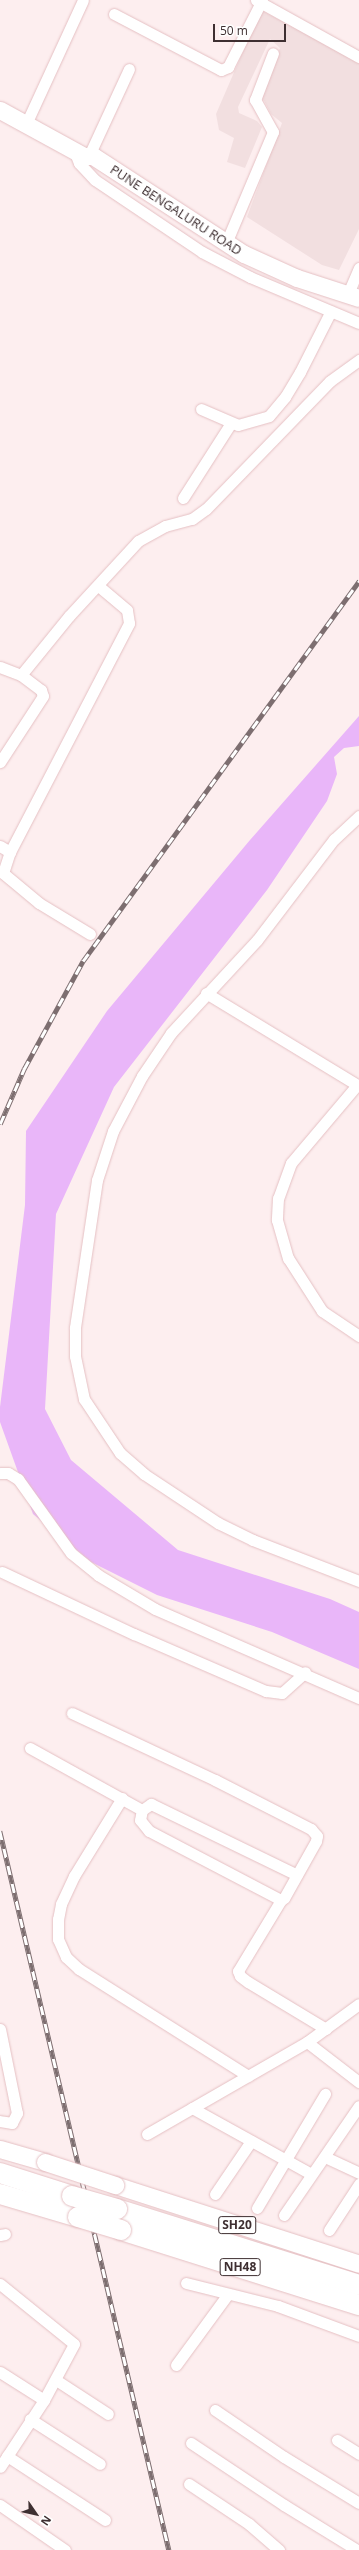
<!DOCTYPE html>
<html>
<head>
<meta charset="utf-8">
<style>
  body { margin:0 }
  #map { position:relative; width:359px; height:2550px; overflow:hidden; background:#fdeeef; font-family:"Open Sans",sans-serif }
  div>[style] { position:absolute }
  [style*='--x'] { left:calc(var(--x)*1px); top:calc(var(--y)*1px); width:calc(var(--w)*1px); rotate:calc(var(--a)*1deg) }
  .built>* { inset:0; background:#f2dfe0 }
  .water>* { inset:0; background:#e9b6f9 }
  .roads { filter:drop-shadow(0 0 1px #e5c0c3) drop-shadow(0 0 1px #e5c0c3) }
  .street>* { height:11px; margin:-5.5px; padding:0 5.5px; transform-origin:5.5px; border-radius:5.5px; background:#fff }
  .primary>* { height:17px; margin:-8.5px; padding:0 8.5px; transform-origin:8.5px; border-radius:8.5px; background:#fff }
  .highway>* { height:20px; margin:-10px; padding:0 10px; transform-origin:10px; border-radius:10px; background:#fff }
  .rail>* { height:4.5px; margin-top:-2.25px; transform-origin:0; background:repeating-linear-gradient(90deg,#fff 0 9px,#7d6e70 0 18px); box-sizing:border-box; border-block:1px solid #7d6e70 }
  .bridges { filter:drop-shadow(0 0 1px #e5c0c3) drop-shadow(0 0 1px #e5c0c3) }
  .primary-bridge>* { height:17px; margin:-8.5px; padding:0 8.5px; transform-origin:8.5px; border-radius:8.5px; background:#fff }
  .highway-bridge>* { height:20px; margin:-10px; padding:0 10px; transform-origin:10px; border-radius:10px; background:#fff }
  span { translate:-50% -50%; white-space:nowrap; text-align:center; line-height:1.15; -webkit-text-stroke:3px #fff; paint-order:stroke }
  .shield-label span { padding:1px 3px; background:#fff; border:1px solid; border-radius:3px; -webkit-text-stroke-width:0 }
  .shield-label { font-size:12px; color:#3e2f31; font-weight:700 }
  .street-label { font-size:13px; color:#3e2f31 }
  .north { position:absolute; left:16px; top:2494px; width:40px; height:40px; -webkit-text-stroke:3px #fff; paint-order:stroke; rotate:124deg; font-size:11px; font-weight:700; line-height:16px; text-align:center; color:#3e2f31 }
  .north::after { content:''; display:block; margin:auto; width:14px; height:18px; background:#3e2f31; clip-path:polygon(50% 0,100% 100%,50% 72%,0 100%) }
  .scale { position:absolute; left:213px; top:24px; width:73px; height:18px; box-sizing:border-box; border:2px solid #3e2f31; border-top:0; padding-left:5px; font-size:12px; line-height:14px; white-space:nowrap; color:#3e2f31; -webkit-text-stroke:3px #fff; paint-order:stroke }
</style>
</head>
<body>
<div id="map">
  <div class="built">
    <i style="clip-path:polygon(261px 10px,359px 63px,359px 229px,339px 270px,322px 265px,247px 217px,282px 123px,271px 114px,262px 97px,262px 87px,280px 48px,270px 39px,238px 107px,239px 113px,257px 121px,262px 127px,245px 168px,227px 162px,234px 138px,219px 130px,216px 114px)"></i>
  </div>
  <div class="water">
    <i style="clip-path:polygon(359px 716px,359px 746px,344px 748px,334px 757px,337px 774px,327px 801px,267px 890px,114px 1087px,56px 1214px,45px 1409px,71px 1460px,178px 1550px,330px 1599px,359px 1612px,359px 1669px,272px 1632px,157px 1595px,91px 1562px,33px 1514px,0 1422px,0 1407px,25px 1205px,26px 1131px,107px 1011px,250px 840px)"></i>
  </div>
  <div class="roads">
    <div class="street">
      <i style="--x:256;--y:0;--w:118;--a:29"></i>
      <i style="--x:114;--y:14;--w:121;--a:27.6"></i>
      <i style="--x:221;--y:70;--w:8;--a:-23"></i>
      <i style="--x:228;--y:67;--w:75;--a:-63.1"></i>
      <i style="--x:26;--y:124;--w:136;--a:-65.3"></i>
      <i style="--x:92;--y:149;--w:88;--a:-65.2"></i>
      <i style="--x:74;--y:150;--w:14;--a:69"></i>
      <i style="--x:79;--y:163;--w:23;--a:47"></i>
      <i style="--x:95;--y:180;--w:129;--a:33.9"></i>
      <i style="--x:202;--y:252;--w:54;--a:27.5"></i>
      <i style="--x:250;--y:277;--w:118;--a:22.9"></i>
      <i style="--x:229;--y:236;--w:113;--a:-67.1"></i>
      <i style="--x:273;--y:132;--w:37;--a:-119"></i>
      <i style="--x:255;--y:100;--w:50;--a:-69"></i>
      <i style="--x:350;--y:289;--w:23;--a:-67"></i>
      <i style="--x:201;--y:409;--w:40;--a:23.4"></i>
      <i style="--x:238;--y:425;--w:32;--a:-16"></i>
      <i style="--x:269;--y:416;--w:25;--a:-50"></i>
      <i style="--x:285;--y:397;--w:29;--a:-59"></i>
      <i style="--x:300;--y:372;--w:68;--a:-63.1"></i>
      <i style="--x:183;--y:498;--w:89;--a:-57.4"></i>
      <i style="--x:0;--y:667;--w:22;--a:21"></i>
      <i style="--x:21;--y:675;--w:25;--a:37"></i>
      <i style="--x:41;--y:690;--w:6;--a:72"></i>
      <i style="--x:43;--y:696;--w:79;--a:123.1"></i>
      <i style="--x:21;--y:675;--w:76;--a:-50.9"></i>
      <i style="--x:69;--y:616;--w:102;--a:-47.4"></i>
      <i style="--x:138;--y:541;--w:31;--a:-29"></i>
      <i style="--x:165;--y:526;--w:28;--a:-15"></i>
      <i style="--x:192;--y:519;--w:17;--a:-36"></i>
      <i style="--x:206;--y:509;--w:178;--a:-45.9"></i>
      <i style="--x:330;--y:381;--w:36;--a:-36"></i>
      <i style="--x:359;--y:816;--w:34;--a:137"></i>
      <i style="--x:334;--y:839;--w:127;--a:127.3"></i>
      <i style="--x:257;--y:940;--w:127;--a:132.8"></i>
      <i style="--x:171;--y:1033;--w:52;--a:124"></i>
      <i style="--x:142;--y:1076;--w:62;--a:117.8"></i>
      <i style="--x:113;--y:1131;--w:52;--a:108.1"></i>
      <i style="--x:97;--y:1180;--w:150;--a:98.5"></i>
      <i style="--x:75;--y:1328;--w:28;--a:90"></i>
      <i style="--x:75;--y:1356;--w:44;--a:78.2"></i>
      <i style="--x:84;--y:1399;--w:65;--a:56.3"></i>
      <i style="--x:120;--y:1453;--w:32;--a:41"></i>
      <i style="--x:144;--y:1474;--w:89;--a:33.5"></i>
      <i style="--x:218;--y:1523;--w:39;--a:26"></i>
      <i style="--x:253;--y:1540;--w:114;--a:21.1"></i>
      <i style="--x:0;--y:846;--w:12;--a:31"></i>
      <i style="--x:90;--y:934;--w:60;--a:-148.7"></i>
      <i style="--x:39;--y:903;--w:47;--a:-140.2"></i>
      <i style="--x:3;--y:873;--w:22;--a:-72"></i>
      <i style="--x:10;--y:852;--w:258;--a:-62.5"></i>
      <i style="--x:129;--y:623;--w:13;--a:-99"></i>
      <i style="--x:127;--y:610;--w:38;--a:-140"></i>
      <i style="--x:206;--y:993;--w:179;--a:31.3"></i>
      <i style="--x:357;--y:1085;--w:102;--a:130.2"></i>
      <i style="--x:291;--y:1163;--w:37;--a:110"></i>
      <i style="--x:278;--y:1198;--w:22;--a:93"></i>
      <i style="--x:277;--y:1220;--w:40;--a:74"></i>
      <i style="--x:288;--y:1258;--w:63;--a:57.3"></i>
      <i style="--x:322;--y:1311;--w:45;--a:34"></i>
      <i style="--x:0;--y:1473;--w:8;--a:0"></i>
      <i style="--x:8;--y:1473;--w:12;--a:31"></i>
      <i style="--x:18;--y:1479;--w:91;--a:54.4"></i>
      <i style="--x:71;--y:1553;--w:35;--a:39"></i>
      <i style="--x:98;--y:1575;--w:66;--a:30.8"></i>
      <i style="--x:155;--y:1609;--w:223;--a:23.6"></i>
      <i style="--x:2;--y:1572;--w:146;--a:25.2"></i>
      <i style="--x:134;--y:1634;--w:144;--a:23.4"></i>
      <i style="--x:266;--y:1691;--w:16;--a:7"></i>
      <i style="--x:282;--y:1693;--w:31;--a:-42"></i>
      <i style="--x:72;--y:1713;--w:158;--a:25.1"></i>
      <i style="--x:215;--y:1780;--w:108;--a:27"></i>
      <i style="--x:311;--y:1829;--w:9;--a:49"></i>
      <i style="--x:317;--y:1836;--w:5;--a:101"></i>
      <i style="--x:316;--y:1841;--w:65;--a:119.3"></i>
      <i style="--x:284;--y:1898;--w:4;--a:146"></i>
      <i style="--x:281;--y:1900;--w:149;--a:-152.4"></i>
      <i style="--x:149;--y:1831;--w:14;--a:-129"></i>
      <i style="--x:140;--y:1820;--w:10;--a:-79"></i>
      <i style="--x:142;--y:1810;--w:11;--a:-34"></i>
      <i style="--x:151;--y:1804;--w:162;--a:25.9"></i>
      <i style="--x:30;--y:1748;--w:128;--a:29"></i>
      <i style="--x:122;--y:1798;--w:92;--a:121.6"></i>
      <i style="--x:74;--y:1876;--w:31;--a:115"></i>
      <i style="--x:61;--y:1904;--w:15;--a:101"></i>
      <i style="--x:58;--y:1919;--w:20;--a:90"></i>
      <i style="--x:58;--y:1939;--w:20;--a:66"></i>
      <i style="--x:66;--y:1957;--w:18;--a:43"></i>
      <i style="--x:79;--y:1969;--w:200;--a:32.3"></i>
      <i style="--x:281;--y:1900;--w:83;--a:121.2"></i>
      <i style="--x:238;--y:1971;--w:5;--a:68"></i>
      <i style="--x:240;--y:1976;--w:10;--a:37"></i>
      <i style="--x:248;--y:1982;--w:91;--a:31.1"></i>
      <i style="--x:0;--y:2029;--w:86;--a:78.6"></i>
      <i style="--x:17;--y:2113;--w:11;--a:117"></i>
      <i style="--x:12;--y:2123;--w:12;--a:-171"></i>
      <i style="--x:307;--y:2042;--w:66;--a:37.6"></i>
      <i style="--x:192;--y:2108;--w:136;--a:29"></i>
      <i style="--x:147;--y:2134;--w:185;--a:-29.9"></i>
      <i style="--x:307;--y:2042;--w:64;--a:-36.2"></i>
      <i style="--x:325;--y:2157;--w:38;--a:25"></i>
      <i style="--x:215;--y:2194;--w:64;--a:-55.8"></i>
      <i style="--x:257;--y:2208;--w:133;--a:-59.2"></i>
      <i style="--x:284;--y:2215;--w:132;--a:-55.5"></i>
      <i style="--x:329;--y:2230;--w:55;--a:-56.9"></i>
      <i style="--x:0;--y:2235;--w:5;--a:-11"></i>
      <i style="--x:186;--y:2283;--w:95;--a:14"></i>
      <i style="--x:278;--y:2306;--w:86;--a:20.3"></i>
      <i style="--x:0;--y:2284;--w:95;--a:39"></i>
      <i style="--x:74;--y:2344;--w:64;--a:118.2"></i>
      <i style="--x:44;--y:2400;--w:80;--a:123.3"></i>
      <i style="--x:176;--y:2365;--w:88;--a:-53.8"></i>
      <i style="--x:0;--y:2372;--w:52;--a:32.5"></i>
      <i style="--x:56;--y:2380;--w:62;--a:33.2"></i>
      <i style="--x:215;--y:2410;--w:83;--a:34.3"></i>
      <i style="--x:284;--y:2457;--w:88;--a:31.5"></i>
      <i style="--x:30;--y:2419;--w:83;--a:32.7"></i>
      <i style="--x:337;--y:2440;--w:26;--a:32"></i>
      <i style="--x:191;--y:2443;--w:112;--a:33.7"></i>
      <i style="--x:284;--y:2505;--w:86;--a:31.7"></i>
      <i style="--x:7;--y:2456;--w:117;--a:33.1"></i>
      <i style="--x:189;--y:2484;--w:72;--a:33.7"></i>
      <i style="--x:249;--y:2524;--w:40;--a:41"></i>
      <i style="--x:0;--y:2505;--w:79;--a:34.7"></i>
    </div>
    <div class="primary">
      <i style="--x:0;--y:110;--w:96;--a:28.7"></i>
      <i style="--x:84;--y:156;--w:9;--a:0"></i>
      <i style="--x:93;--y:156;--w:180;--a:33"></i>
      <i style="--x:244;--y:254;--w:58;--a:24.4"></i>
      <i style="--x:297;--y:278;--w:65;--a:17.9"></i>
      <i style="--x:0;--y:2149;--w:47;--a:16.1"></i>
      <i style="--x:115;--y:2185;--w:256;--a:17.9"></i>
    </div>
    <div class="highway">
      <i style="--x:0;--y:2173;--w:76;--a:17.7"></i>
      <i style="--x:0;--y:2194;--w:81;--a:16.4"></i>
      <i style="--x:117;--y:2209;--w:254;--a:17.4"></i>
      <i style="--x:121;--y:2230;--w:250;--a:17.5"></i>
    </div>
  </div>
  <div class="rail">
    <i style="--x:0;--y:1124;--w:60;--a:-66.4"></i>
    <i style="--x:24;--y:1069;--w:123;--a:-61.4"></i>
    <i style="--x:83;--y:961;--w:470;--a:-54"></i>
    <i style="--x:0;--y:1831;--w:739;--a:76.77"></i>
  </div>
  <div class="bridges">
    <div class="primary-bridge">
      <i style="--x:45;--y:2162;--w:74;--a:18.2"></i>
    </div>
    <div class="highway-bridge">
      <i style="--x:72;--y:2196;--w:47;--a:16.1"></i>
      <i style="--x:78;--y:2217;--w:45;--a:16.8"></i>
    </div>
  </div>
  <div class="shield-label">
    <span style="left:237px;top:2225px">SH20</span>
    <span style="left:240px;top:2267px">NH48</span>
  </div>
  <div class="street-label">
    <span style="left:176px;top:210px;rotate:33deg">PUNE BENGALURU ROAD</span>
  </div>
  <div class="north">N</div>
  <div class="scale">50 m</div>
</div>
</body>
</html>
